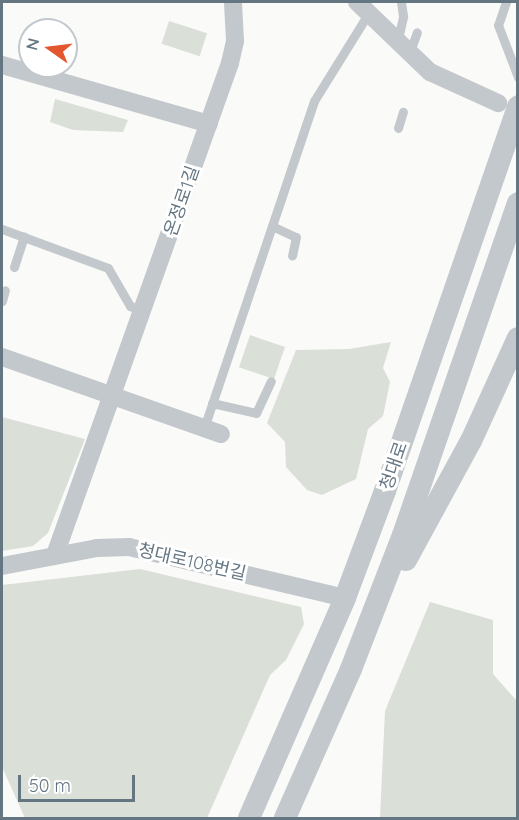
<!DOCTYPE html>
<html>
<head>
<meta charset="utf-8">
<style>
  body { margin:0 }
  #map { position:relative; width:519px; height:820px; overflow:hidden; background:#fafaf8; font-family:Quicksand,"Noto Sans KR",sans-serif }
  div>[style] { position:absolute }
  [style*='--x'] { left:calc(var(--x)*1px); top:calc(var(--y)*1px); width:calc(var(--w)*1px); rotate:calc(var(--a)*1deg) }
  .green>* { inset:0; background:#dadfd7; transform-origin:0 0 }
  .service>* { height:9px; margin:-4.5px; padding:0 4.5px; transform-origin:4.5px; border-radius:4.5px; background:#c3c8cc }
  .minor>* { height:18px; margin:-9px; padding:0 9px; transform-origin:9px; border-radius:9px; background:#c3c8cc }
  .tertiary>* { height:22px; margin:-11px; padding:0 11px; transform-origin:11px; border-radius:11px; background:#c3c8cc }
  span { translate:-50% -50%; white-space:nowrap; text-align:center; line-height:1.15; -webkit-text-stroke:6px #fff; paint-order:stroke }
  .street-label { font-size:18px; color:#657683 }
  .frame { position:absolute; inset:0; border:3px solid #657683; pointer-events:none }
  .north { position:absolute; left:18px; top:18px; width:60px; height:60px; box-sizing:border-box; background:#fff; border:2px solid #c1c8cd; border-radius:50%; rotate:284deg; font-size:16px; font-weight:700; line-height:24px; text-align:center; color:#657683 }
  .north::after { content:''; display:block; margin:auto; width:21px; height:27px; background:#e4572e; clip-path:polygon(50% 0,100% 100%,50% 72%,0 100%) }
  .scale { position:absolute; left:18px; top:775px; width:117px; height:27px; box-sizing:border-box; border:3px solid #657683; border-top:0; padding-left:8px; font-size:18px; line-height:21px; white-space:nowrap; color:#657683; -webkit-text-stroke:4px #fff; paint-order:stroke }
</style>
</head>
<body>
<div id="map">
  <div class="green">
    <i style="left:169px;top:21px;width:40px;height:24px;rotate:18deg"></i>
    <i style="clip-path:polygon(55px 99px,128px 120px,123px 132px,73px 130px,50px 122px)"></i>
    <i style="left:250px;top:335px;width:37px;height:34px;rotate:19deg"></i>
    <i style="clip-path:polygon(391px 342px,383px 368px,390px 382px,383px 416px,368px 429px,356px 479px,322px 495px,307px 490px,286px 467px,285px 442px,267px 423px,296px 350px,349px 349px)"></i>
    <i style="clip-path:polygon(2px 417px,85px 439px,48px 533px,33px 546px,2px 551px)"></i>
    <i style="clip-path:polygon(140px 569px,301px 607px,304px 624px,286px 660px,270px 675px,207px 818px,25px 818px,2px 767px,2px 585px)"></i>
    <i style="clip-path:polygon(430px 602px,493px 620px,493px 674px,517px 701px,517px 818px,380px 818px,385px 711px)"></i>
  </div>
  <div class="service">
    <i style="--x:506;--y:2;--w:24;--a:109"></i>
    <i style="--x:498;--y:25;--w:56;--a:69"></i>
    <i style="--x:397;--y:43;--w:28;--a:-77"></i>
    <i style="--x:403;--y:16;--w:14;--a:-98"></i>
    <i style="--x:409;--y:54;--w:23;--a:-70"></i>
    <i style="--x:398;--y:128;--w:17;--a:-73"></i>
    <i style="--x:272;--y:226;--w:26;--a:25"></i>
    <i style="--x:296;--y:237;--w:19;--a:102"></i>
    <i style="--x:2;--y:229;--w:113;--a:20.2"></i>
    <i style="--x:108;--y:268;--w:44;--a:59.9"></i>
    <i style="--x:130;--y:306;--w:14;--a:21"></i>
    <i style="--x:14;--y:267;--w:32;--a:-72"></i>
    <i style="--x:2;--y:301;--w:11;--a:-75"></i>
    <i style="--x:212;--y:403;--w:45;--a:12.8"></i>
    <i style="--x:256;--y:413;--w:35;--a:-65"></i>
    <i style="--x:204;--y:428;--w:345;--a:-71.4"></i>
    <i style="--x:314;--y:101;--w:102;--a:-58.2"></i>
  </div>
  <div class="minor">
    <i style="--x:357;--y:2;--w:101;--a:43.8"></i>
    <i style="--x:430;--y:72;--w:75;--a:24.5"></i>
    <i style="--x:2;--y:65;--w:215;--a:15.9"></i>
    <i style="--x:2;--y:357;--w:232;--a:19.4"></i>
    <i style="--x:55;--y:555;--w:522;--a:-70.42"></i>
    <i style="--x:230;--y:63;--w:23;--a:-77"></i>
    <i style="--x:235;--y:41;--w:39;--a:-93"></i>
    <i style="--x:2;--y:566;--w:97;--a:-10.7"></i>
    <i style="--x:97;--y:548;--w:32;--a:-2"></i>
    <i style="--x:129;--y:547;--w:222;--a:13.3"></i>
  </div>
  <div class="tertiary">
    <i style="--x:406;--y:560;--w:136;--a:-61.4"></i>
    <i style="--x:471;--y:441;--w:113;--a:-65.5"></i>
    <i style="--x:249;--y:818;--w:240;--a:-66.4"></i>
    <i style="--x:345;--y:598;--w:114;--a:-69.5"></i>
    <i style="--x:385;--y:491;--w:407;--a:-70.9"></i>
    <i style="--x:285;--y:818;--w:163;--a:-66.1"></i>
    <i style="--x:351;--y:669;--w:144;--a:-68.8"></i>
    <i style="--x:403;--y:535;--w:351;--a:-70.9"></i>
  </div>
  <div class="street-label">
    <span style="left:182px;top:201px;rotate:-71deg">온정로1길</span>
    <span style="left:394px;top:466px;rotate:-71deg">청대로</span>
    <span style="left:192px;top:562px;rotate:13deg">청대로108번길</span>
  </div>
  <div class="frame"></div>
  <div class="north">N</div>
  <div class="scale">50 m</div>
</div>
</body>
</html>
